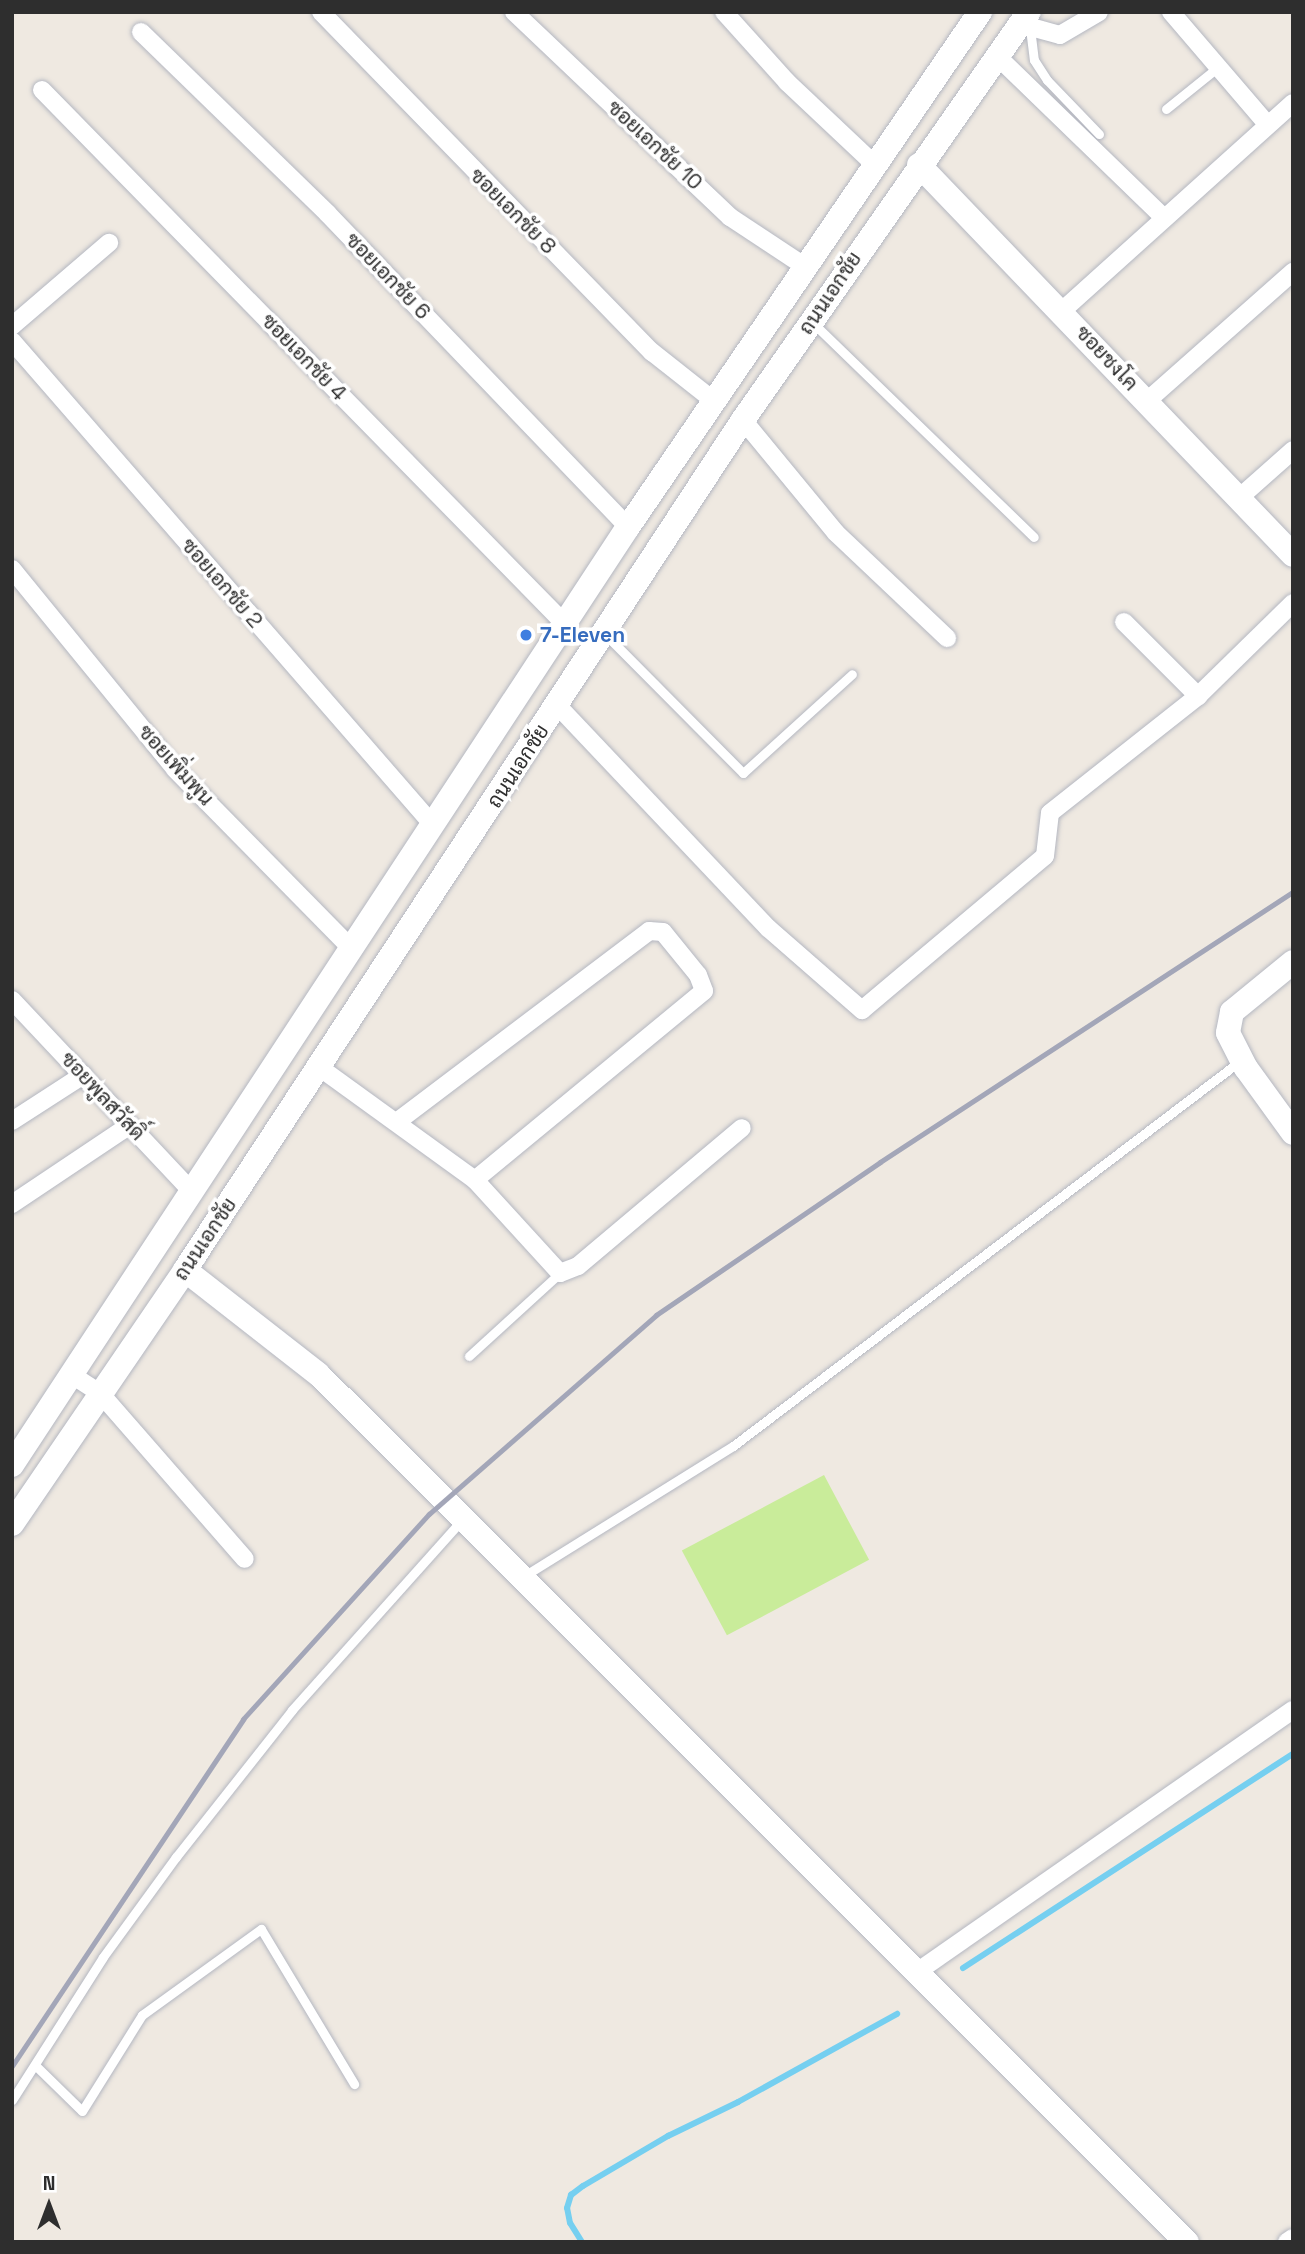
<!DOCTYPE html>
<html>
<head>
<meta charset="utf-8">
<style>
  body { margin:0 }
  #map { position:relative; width:1305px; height:2254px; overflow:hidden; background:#efe9e1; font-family:"Space Grotesk",Sarabun,sans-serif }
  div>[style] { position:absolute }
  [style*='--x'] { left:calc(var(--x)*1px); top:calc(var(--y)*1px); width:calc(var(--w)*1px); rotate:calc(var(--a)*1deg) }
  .pitch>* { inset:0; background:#c9ec9a; transform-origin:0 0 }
  .stream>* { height:6px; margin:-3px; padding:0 3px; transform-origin:3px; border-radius:3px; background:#75cff0 }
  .roads { filter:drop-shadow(0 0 2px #b4b7c1) drop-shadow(0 0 2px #b4b7c1) }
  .lane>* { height:9px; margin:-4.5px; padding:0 4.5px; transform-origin:4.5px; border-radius:4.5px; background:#fff }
  .street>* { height:18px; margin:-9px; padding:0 9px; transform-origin:9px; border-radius:9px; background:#fff }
  .secondary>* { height:24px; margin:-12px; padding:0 12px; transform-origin:12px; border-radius:12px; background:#fff }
  .rail>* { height:5px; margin:-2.5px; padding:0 2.5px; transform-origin:2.5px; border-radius:2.5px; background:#a3a6b8 }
  .dots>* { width:19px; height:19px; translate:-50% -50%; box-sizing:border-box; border:4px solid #fff; border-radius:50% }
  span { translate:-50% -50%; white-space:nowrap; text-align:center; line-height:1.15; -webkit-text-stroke:7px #fff; paint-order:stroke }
  .street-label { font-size:21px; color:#2e2e2e }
  .shop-label { font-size:21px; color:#366cbe; font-weight:700 }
  .left { translate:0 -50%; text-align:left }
  .frame { position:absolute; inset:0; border:14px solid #2e2e2e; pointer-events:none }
  .north { position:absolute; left:14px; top:2170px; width:70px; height:70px; -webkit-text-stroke:5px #fff; paint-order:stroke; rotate:0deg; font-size:19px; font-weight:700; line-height:28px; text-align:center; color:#2e2e2e }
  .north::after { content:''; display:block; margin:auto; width:24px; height:32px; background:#2e2e2e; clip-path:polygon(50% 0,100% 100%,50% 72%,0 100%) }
</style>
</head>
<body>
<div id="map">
  <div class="pitch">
    <i style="left:824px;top:1475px;width:96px;height:161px;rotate:62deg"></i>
  </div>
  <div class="stream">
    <i style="--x:963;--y:1968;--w:393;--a:-33"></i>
    <i style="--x:582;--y:2242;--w:22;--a:-122"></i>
    <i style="--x:570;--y:2223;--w:15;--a:-101"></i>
    <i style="--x:567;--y:2208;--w:14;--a:-73"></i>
    <i style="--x:571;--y:2195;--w:15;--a:-37"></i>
    <i style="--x:583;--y:2186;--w:99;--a:-30.5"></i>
    <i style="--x:668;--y:2136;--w:78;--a:-25.9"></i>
    <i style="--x:738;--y:2102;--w:182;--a:-29"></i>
  </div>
  <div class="roads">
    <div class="lane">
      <i style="--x:1030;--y:28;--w:32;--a:83"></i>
      <i style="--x:1034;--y:60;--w:24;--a:57"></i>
      <i style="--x:1047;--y:80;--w:75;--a:46.1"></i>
      <i style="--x:1166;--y:109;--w:67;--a:-38.9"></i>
      <i style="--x:814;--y:324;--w:306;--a:44.1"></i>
      <i style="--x:605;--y:634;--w:196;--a:45.2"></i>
      <i style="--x:743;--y:773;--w:147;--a:-42.2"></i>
      <i style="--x:469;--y:1356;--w:123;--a:-42.4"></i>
      <i style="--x:524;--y:1576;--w:246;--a:-31.9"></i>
      <i style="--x:733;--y:1446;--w:637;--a:-37.21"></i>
      <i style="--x:36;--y:2066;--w:64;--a:44.4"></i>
      <i style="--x:82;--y:2111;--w:113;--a:-58"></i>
      <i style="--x:142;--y:2015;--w:147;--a:-35.9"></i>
      <i style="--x:261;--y:1929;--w:181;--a:59"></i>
      <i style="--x:12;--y:2100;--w:169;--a:-57.5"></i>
      <i style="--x:103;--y:1957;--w:124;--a:-53.9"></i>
      <i style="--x:176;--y:1857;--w:187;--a:-51.7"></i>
      <i style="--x:292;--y:1710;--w:256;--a:-48.2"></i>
    </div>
    <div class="street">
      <i style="--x:321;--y:12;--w:475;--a:45.8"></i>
      <i style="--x:652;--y:352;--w:79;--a:38.3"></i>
      <i style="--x:514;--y:12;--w:298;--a:43.5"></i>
      <i style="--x:730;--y:217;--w:89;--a:33.5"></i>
      <i style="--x:724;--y:12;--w:94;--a:48"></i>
      <i style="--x:787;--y:82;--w:120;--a:43.3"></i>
      <i style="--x:1171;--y:12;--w:148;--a:49.4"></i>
      <i style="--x:1020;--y:24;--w:41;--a:15.4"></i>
      <i style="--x:1060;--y:35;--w:45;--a:-30.5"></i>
      <i style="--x:141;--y:32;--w:260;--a:44.2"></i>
      <i style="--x:327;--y:213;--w:435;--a:46.2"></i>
      <i style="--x:997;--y:56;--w:233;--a:44.1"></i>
      <i style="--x:42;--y:90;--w:749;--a:45.6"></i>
      <i style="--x:1063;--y:310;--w:309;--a:-42"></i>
      <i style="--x:12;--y:326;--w:128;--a:-40.6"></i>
      <i style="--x:12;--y:341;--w:641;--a:48.98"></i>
      <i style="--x:1147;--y:401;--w:195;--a:-41.5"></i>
      <i style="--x:743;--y:420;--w:146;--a:50.5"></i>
      <i style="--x:836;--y:533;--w:153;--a:43.4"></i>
      <i style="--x:1239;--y:498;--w:72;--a:-41.6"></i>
      <i style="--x:12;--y:569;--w:258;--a:50.8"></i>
      <i style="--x:175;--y:769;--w:252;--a:45.5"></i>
      <i style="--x:1124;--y:622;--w:105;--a:45"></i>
      <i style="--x:558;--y:706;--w:306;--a:46.6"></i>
      <i style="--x:768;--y:928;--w:125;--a:41.1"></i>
      <i style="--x:862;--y:1010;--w:239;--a:-40.1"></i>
      <i style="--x:1045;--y:856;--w:43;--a:-83.4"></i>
      <i style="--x:1050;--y:813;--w:189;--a:-38.3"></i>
      <i style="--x:1198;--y:696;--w:133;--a:-44.4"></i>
      <i style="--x:12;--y:1000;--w:265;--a:46.8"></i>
      <i style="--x:319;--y:1067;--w:193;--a:35.9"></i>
      <i style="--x:475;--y:1180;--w:126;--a:47.6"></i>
      <i style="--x:560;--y:1273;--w:19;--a:-21"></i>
      <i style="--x:578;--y:1266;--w:214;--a:-40.1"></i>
      <i style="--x:12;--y:1121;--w:85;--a:-32.9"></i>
      <i style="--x:398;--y:1121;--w:315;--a:-37.1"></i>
      <i style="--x:649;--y:931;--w:14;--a:4"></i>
      <i style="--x:663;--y:932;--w:55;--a:50.9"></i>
      <i style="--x:698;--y:975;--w:17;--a:69"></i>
      <i style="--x:704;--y:991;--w:297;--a:140.5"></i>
      <i style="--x:12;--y:1204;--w:142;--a:-33.8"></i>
      <i style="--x:72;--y:1375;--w:33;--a:33"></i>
      <i style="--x:100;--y:1393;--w:220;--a:48.9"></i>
      <i style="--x:917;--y:1972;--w:458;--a:-34.9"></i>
      <i style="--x:1287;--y:2242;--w:7;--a:-34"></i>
    </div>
    <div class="secondary">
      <i style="--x:919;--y:165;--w:540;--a:46.2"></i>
      <i style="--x:1293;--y:962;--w:79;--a:140.7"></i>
      <i style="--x:1232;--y:1012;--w:21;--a:101"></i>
      <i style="--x:1228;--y:1033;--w:39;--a:63"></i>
      <i style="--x:1246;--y:1068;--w:80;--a:54.1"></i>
      <i style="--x:185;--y:1270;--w:169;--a:38"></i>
      <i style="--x:318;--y:1374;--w:1228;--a:44.97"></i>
      <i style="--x:12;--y:1465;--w:1122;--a:-56.71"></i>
      <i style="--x:628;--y:527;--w:624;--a:-55.65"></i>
      <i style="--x:12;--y:1524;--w:307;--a:-55.7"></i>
      <i style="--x:185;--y:1270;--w:1017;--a:-56.72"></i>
      <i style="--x:743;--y:420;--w:498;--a:-55"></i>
    </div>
  </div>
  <div class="rail">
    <i style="--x:12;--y:2066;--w:417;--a:-56.3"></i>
    <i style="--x:243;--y:1719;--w:277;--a:-47.8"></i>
    <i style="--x:429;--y:1514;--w:302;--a:-41.2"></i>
    <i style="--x:656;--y:1315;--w:271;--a:-34.3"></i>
    <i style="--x:880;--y:1162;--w:493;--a:-33.2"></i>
  </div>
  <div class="dots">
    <i style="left:526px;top:635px;background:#3f7fe0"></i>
  </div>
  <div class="street-label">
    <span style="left:655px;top:145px;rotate:43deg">ซอยเอกชัย 10</span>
    <span style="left:513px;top:211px;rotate:45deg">ซอยเอกชัย 8</span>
    <span style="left:388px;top:276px;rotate:46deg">ซอยเอกชัย 6</span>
    <span style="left:830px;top:293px;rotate:-56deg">ถนนเอกชัย</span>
    <span style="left:304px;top:357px;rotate:46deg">ซอยเอกชัย 4</span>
    <span style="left:1107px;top:358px;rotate:47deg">ซอยชงโค</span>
    <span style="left:222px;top:583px;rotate:49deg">ซอยเอกชัย 2</span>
    <span style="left:176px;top:765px;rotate:48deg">ซอยเพิ่มพูน</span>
    <span style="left:518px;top:766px;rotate:-57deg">ถนนเอกชัย</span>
    <span style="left:103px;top:1096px;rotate:47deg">ซอยพูลสวัสดิ์</span>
    <span style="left:205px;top:1239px;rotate:-56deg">ถนนเอกชัย</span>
  </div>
  <div class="shop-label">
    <span class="left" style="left:540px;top:635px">7-Eleven</span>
  </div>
  <div class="frame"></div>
  <div class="north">N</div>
</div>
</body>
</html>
